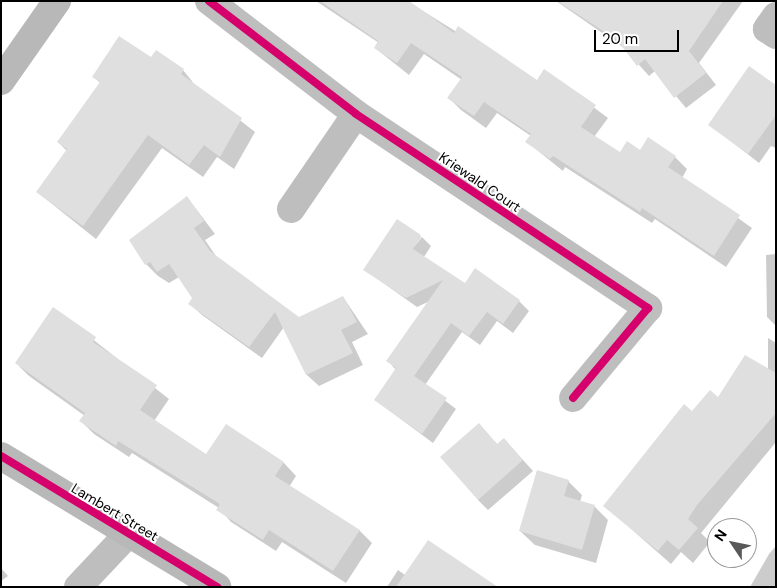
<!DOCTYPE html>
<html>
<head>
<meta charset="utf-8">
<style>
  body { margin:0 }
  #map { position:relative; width:777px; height:588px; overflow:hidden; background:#fff; font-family:"DM Sans",sans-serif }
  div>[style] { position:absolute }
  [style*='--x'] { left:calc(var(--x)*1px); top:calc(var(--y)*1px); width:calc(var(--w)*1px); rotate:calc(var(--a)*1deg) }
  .shadow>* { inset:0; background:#0003 }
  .building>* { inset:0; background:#dfdfdf }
  .street>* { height:28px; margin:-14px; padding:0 14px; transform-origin:14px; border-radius:14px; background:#bebebe }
  .secondary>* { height:28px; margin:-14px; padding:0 14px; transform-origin:14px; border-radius:14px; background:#b8b8b8 }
  .cycleway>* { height:8px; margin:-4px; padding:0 4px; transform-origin:4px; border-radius:4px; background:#d6006c }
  span { translate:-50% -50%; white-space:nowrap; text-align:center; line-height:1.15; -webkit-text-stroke:4px #fff; paint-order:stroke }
  .street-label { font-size:14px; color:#000 }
  .frame { position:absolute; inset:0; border:2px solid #000; pointer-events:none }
  .north { position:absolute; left:707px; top:518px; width:50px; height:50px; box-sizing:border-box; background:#fff; border:1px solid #999; border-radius:50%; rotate:304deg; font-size:14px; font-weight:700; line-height:20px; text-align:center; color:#000 }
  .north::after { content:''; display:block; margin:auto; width:18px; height:22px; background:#595959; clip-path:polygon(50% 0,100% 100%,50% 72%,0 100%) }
  .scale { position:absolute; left:594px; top:30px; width:85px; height:22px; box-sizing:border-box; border:2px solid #000; border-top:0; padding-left:6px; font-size:15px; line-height:18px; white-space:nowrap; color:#000; -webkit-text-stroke:4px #fff; paint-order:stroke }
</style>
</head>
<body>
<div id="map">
  <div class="shadow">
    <i style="clip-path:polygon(316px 1px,407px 1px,537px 82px,545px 71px,608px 118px,594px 137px,620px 154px,675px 157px,687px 169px,682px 178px,752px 228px,726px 267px,655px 219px,652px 223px,565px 167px,563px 171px,527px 142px,531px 136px,497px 113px,486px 128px,461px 110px,449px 98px,462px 80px,424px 54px,409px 75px,375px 48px,379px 43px)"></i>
    <i style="clip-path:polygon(556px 1px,743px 1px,699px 63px,716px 85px,686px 108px,655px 71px,649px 76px,624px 48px)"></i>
    <i style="clip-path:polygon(151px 59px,183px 70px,195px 85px,255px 132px,234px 169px,217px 157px,203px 177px,162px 148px,96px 239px,37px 192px,67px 151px,58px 142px,100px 83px,94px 77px)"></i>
    <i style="clip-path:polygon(776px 86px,776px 148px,771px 146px,759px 163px,710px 125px)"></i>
    <i style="clip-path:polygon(187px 197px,215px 234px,205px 240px,218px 259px,299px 319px,343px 297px,368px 334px,352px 342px,363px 365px,319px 386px,307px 375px,284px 327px,262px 358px,202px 315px,190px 304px,194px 298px,179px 277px,169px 283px,158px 276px,146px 264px)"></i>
    <i style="clip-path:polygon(397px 221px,421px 237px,409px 253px,422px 237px,431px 246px,424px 257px,465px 284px,519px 301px,529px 311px,513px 333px,497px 321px,480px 345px,462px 332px,425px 385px,456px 409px,433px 443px,375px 400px,396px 370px,388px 361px,430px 301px,417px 307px,365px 270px)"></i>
    <i style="clip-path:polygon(776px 254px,776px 326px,767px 317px,766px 255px)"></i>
    <i style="clip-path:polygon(54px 309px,169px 399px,154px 421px,207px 456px,226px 426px,284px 463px,296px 476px,289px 487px,359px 530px,372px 543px,346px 583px,282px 542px,276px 551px,231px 522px,219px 508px,132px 453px,129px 457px,94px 434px,81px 421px,85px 416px,29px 376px,16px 363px)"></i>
    <i style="clip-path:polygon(768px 338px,776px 343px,776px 442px,701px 533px,710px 542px,693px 563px,681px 552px,671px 564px,605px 506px,692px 413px,768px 370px)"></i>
    <i style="clip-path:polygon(479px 425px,498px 445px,504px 439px,533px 471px,488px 510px,478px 500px)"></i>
    <i style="clip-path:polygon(568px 481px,582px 495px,580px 502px,594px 506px,608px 520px,596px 563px,535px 545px,520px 531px)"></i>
    <i style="clip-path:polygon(776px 546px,776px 587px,750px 587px,769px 554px)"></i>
    <i style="clip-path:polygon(1px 568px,8px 576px,1px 581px)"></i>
    <i style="clip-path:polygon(398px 570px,405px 575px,492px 587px,387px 587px)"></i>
  </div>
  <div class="building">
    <i style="clip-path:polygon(320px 1px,409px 1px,454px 33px,458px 26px,537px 80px,544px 69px,596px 105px,581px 127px,620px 152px,627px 141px,640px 150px,648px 137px,676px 156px,668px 167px,740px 215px,714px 256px,642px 208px,640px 212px,553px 156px,550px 159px,525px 142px,531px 134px,484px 102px,474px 116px,447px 98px,462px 77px,411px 43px,397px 63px,374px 48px,378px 41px)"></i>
    <i style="clip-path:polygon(557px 1px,723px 1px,689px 51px,706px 73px,674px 98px,645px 59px,637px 66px,617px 40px)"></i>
    <i style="clip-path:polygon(119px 36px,151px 57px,156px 50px,184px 69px,181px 74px,242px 118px,220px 157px,204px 145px,189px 165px,148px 135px,83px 226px,36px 192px,67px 149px,57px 142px,100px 82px,92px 77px)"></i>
    <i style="clip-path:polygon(749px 66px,776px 85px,776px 115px,748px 154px,708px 125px)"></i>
    <i style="clip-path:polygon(187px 196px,204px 221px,194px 228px,210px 251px,299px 317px,343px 296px,357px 322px,341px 330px,353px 353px,306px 375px,275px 312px,249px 347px,188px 304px,192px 298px,169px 264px,157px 272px,150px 262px,145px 265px,129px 240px)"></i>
    <i style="clip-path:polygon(397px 219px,421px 235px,413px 249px,465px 283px,475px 268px,520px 300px,503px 324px,487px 312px,469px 336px,451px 323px,414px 376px,447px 398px,422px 434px,374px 400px,396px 368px,386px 361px,443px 280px,406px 298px,363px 270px)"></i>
    <i style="clip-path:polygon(53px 307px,96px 337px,93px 342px,157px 385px,140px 410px,206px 454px,226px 424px,284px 462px,275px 476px,360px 530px,333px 571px,269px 530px,263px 540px,216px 510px,220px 504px,118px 441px,116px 446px,79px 421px,85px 413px,15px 363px)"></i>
    <i style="clip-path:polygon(745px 355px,776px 373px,776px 413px,697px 505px,688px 519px,698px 528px,679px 550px,667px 540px,658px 551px,603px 506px,684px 404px,692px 411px,710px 390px,718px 397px)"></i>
    <i style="clip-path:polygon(479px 423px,497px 444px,504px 438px,523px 460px,478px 500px,440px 457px)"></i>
    <i style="clip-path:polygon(537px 470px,569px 480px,564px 496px,595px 505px,582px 550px,519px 531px)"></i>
    <i style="clip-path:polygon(428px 540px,498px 587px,396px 587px)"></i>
  </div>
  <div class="street">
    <i style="--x:209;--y:1;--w:185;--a:37.5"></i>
    <i style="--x:356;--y:114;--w:351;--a:33.6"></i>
    <i style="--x:648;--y:308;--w:117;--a:129.8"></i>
    <i style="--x:776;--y:16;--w:16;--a:125"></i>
    <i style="--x:767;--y:29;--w:11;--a:34"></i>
    <i style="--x:291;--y:209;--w:115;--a:-55.6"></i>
    <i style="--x:78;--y:587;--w:71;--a:-46.7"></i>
  </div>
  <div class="secondary">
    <i style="--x:1;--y:81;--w:98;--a:-55"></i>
    <i style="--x:1;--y:456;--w:253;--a:31.2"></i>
  </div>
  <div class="cycleway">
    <i style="--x:209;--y:1;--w:185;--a:37.5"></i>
    <i style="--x:356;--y:114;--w:351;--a:33.6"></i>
    <i style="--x:648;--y:308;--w:117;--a:129.8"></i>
    <i style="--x:1;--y:456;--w:253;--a:31.2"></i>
  </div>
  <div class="street-label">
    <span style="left:480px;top:182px;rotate:34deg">Kriewald Court</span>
    <span style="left:115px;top:512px;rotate:31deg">Lambert Street</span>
  </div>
  <div class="frame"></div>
  <div class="north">N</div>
  <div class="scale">20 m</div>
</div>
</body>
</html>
